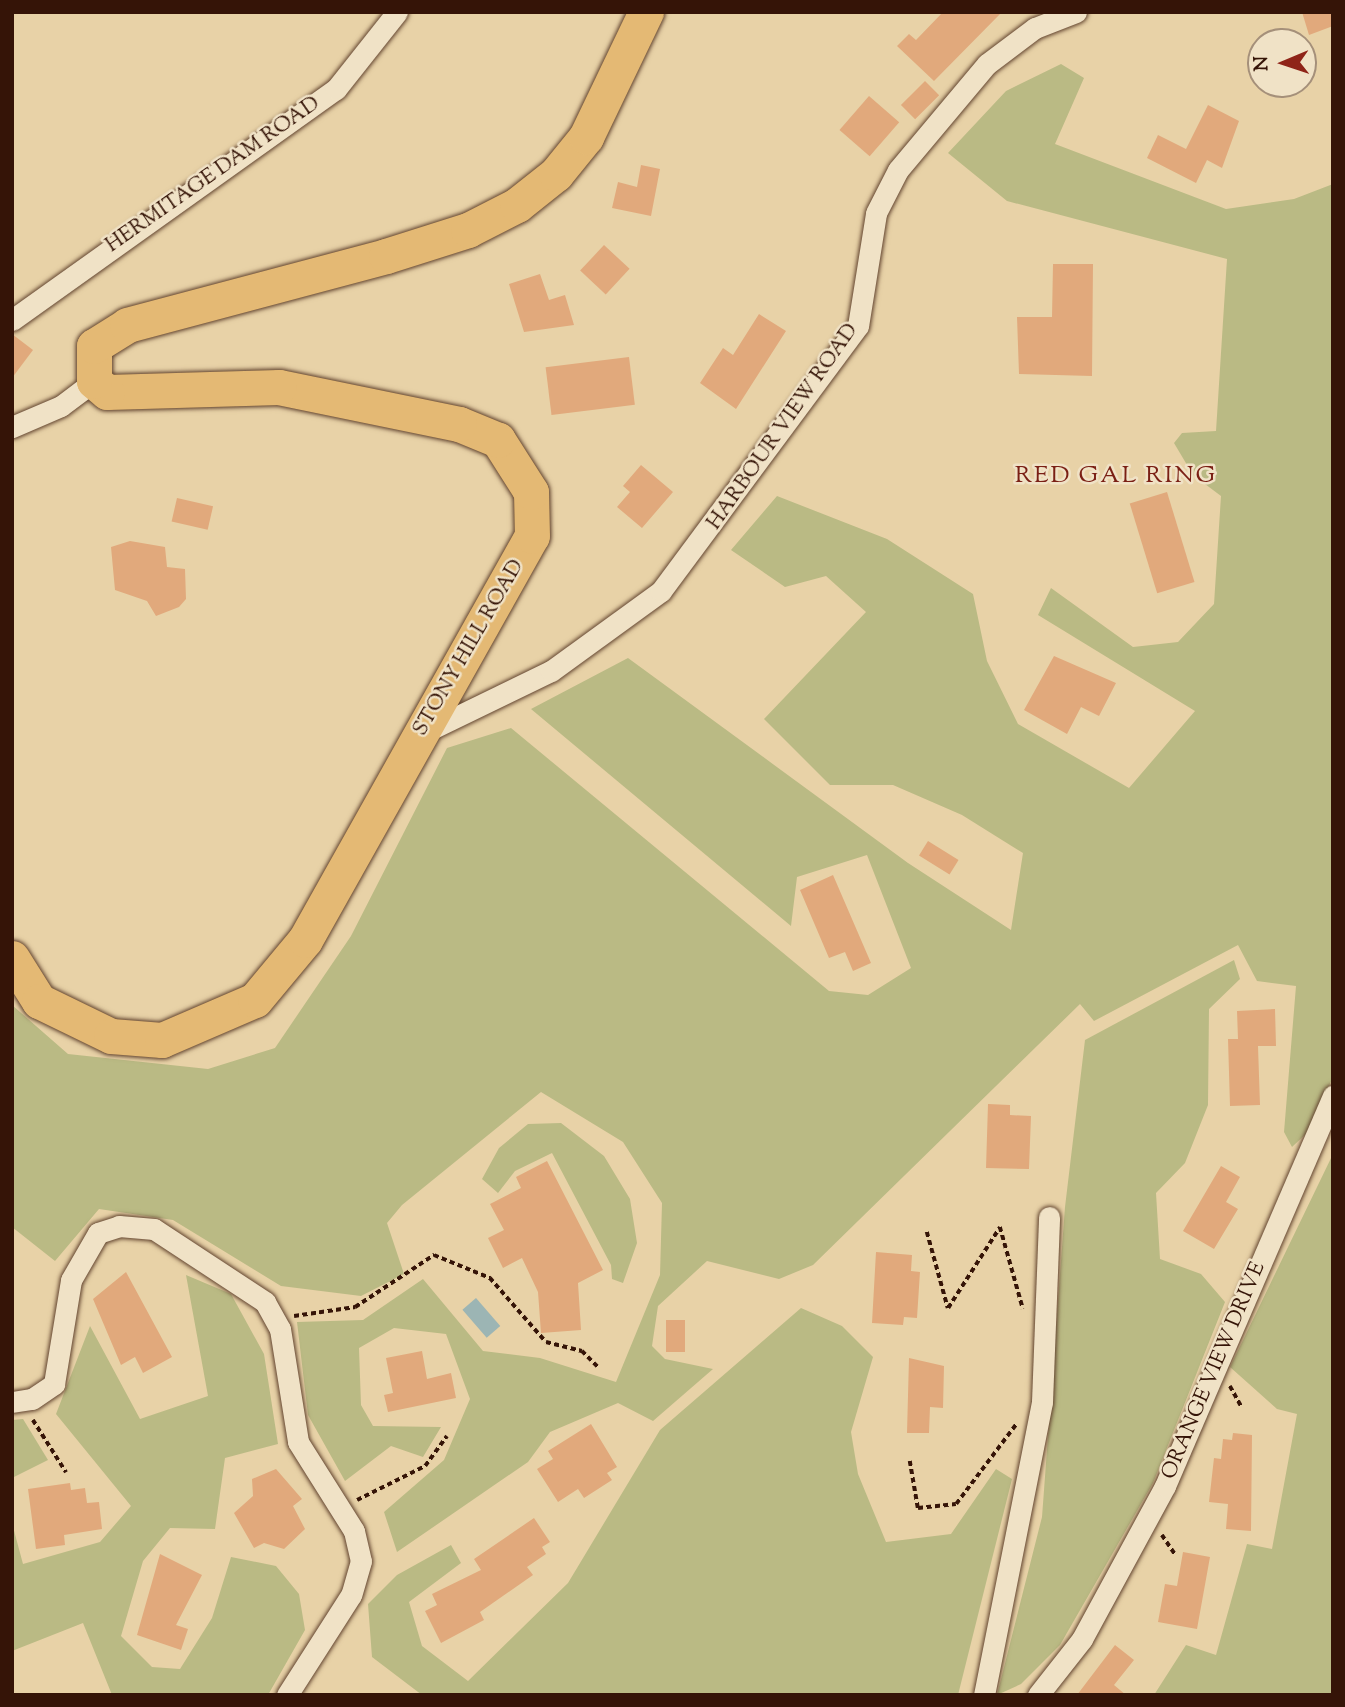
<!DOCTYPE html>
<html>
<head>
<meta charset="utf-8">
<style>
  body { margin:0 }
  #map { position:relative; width:1345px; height:1707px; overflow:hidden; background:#e8d2a7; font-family:"Sorts Mill Goudy",serif }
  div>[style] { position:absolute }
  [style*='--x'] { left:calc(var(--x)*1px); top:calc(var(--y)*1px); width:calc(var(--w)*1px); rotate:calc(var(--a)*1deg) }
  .green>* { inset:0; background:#baba84 }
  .water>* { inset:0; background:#9cb5b4; transform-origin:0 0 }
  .building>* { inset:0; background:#e1a97c; transform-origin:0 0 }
  .path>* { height:3.5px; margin-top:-1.75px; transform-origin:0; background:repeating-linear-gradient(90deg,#351407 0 5px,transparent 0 8.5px) }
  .roads { filter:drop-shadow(0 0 2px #62442f) drop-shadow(0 0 2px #62442f) }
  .street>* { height:21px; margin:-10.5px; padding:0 10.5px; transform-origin:10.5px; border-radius:10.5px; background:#f0e2c6 }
  .primary>* { height:35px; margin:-17.5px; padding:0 17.5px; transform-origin:17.5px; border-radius:17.5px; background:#e4b974 }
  span { translate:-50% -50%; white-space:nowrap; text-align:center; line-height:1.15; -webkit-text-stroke:5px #f0e2c6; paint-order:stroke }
  .street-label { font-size:21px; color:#351407 }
  .quarter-label { font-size:24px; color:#7a1f14; letter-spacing:2px }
  .frame { position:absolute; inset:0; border:14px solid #351407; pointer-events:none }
  .north { position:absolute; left:1247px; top:28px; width:70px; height:70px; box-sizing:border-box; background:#f0e2c6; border:2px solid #a5907a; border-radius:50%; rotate:268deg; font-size:19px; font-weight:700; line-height:28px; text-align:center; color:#351407 }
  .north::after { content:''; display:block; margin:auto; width:24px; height:32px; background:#8f2418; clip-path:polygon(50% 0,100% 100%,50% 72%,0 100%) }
</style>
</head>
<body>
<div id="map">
  <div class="green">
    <i style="clip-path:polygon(1061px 64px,1084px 78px,1055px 144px,1226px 209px,1294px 199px,1333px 184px,1333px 1077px,1309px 1131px,1292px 1147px,1284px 1132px,1296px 986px,1257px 981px,1238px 945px,1094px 1021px,1080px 1004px,813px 1265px,779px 1279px,707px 1261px,658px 1306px,652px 1346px,665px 1359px,713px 1369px,653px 1421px,618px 1403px,550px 1432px,528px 1462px,397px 1552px,384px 1512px,444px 1460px,470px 1399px,446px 1334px,394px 1328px,359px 1348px,361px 1405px,373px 1426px,441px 1427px,423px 1457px,391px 1446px,345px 1481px,308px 1415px,297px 1322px,363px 1320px,423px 1279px,483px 1351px,540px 1358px,616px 1382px,660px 1275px,662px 1203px,623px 1142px,541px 1092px,402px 1205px,387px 1223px,404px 1274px,361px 1296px,281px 1286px,173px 1220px,99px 1209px,55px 1261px,12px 1227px,12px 1005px,68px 1054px,208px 1069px,275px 1048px,351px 936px,447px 748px,511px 728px,829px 991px,868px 995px,911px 968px,867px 855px,797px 877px,791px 926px,531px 709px,628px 658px,908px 863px,1011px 930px,1023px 853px,962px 815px,893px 785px,830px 785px,764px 719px,866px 612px,826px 576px,785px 587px,731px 550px,777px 496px,887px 539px,973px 594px,987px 661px,1018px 724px,1129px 788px,1195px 711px,1038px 615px,1051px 588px,1133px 647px,1178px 642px,1214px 604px,1221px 496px,1193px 475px,1174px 443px,1182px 433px,1216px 431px,1227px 259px,1007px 201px,948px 153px,1006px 91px)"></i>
    <i style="clip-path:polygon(1234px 960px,1240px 979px,1209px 1009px,1208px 1105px,1185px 1163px,1156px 1193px,1160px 1259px,1201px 1274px,1225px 1302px,1153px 1483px,1060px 1645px,1021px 1684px,997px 1695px,1042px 1517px,1065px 1207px,1085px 1040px)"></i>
    <i style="clip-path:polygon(561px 1123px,604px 1156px,630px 1199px,637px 1243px,623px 1283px,612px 1279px,611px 1265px,552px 1153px,515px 1171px,498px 1193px,482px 1179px,499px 1148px,528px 1124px)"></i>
    <i style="clip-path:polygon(1333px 1154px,1333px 1695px,1154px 1695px,1186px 1645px,1216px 1655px,1247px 1544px,1272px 1549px,1297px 1414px,1277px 1409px,1230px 1367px)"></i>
    <i style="clip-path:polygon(186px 1275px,231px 1294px,264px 1354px,278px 1444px,225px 1458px,215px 1529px,170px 1528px,143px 1561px,121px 1636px,152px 1667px,180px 1669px,212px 1618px,231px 1557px,276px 1566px,299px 1594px,305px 1630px,268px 1695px,112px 1695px,83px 1623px,12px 1651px,12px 1523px,23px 1564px,100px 1542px,131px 1506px,56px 1414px,90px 1326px,140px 1419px,208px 1396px)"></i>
    <i style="clip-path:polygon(801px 1308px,842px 1326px,873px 1357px,851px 1432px,858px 1474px,886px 1542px,951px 1534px,996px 1469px,1012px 1479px,958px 1695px,422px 1695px,372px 1657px,368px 1604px,397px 1575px,451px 1545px,461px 1563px,409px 1602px,422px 1646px,468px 1681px,568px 1583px,660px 1430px)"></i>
    <i style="clip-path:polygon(23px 1419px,48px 1460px,12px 1478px,12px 1420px)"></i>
  </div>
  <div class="water">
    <i style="left:476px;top:1298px;width:37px;height:18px;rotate:49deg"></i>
  </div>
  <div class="building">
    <i style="clip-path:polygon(943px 12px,1002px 12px,934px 81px,897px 46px,909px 34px,916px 40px)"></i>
    <i style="clip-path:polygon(1302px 12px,1333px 12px,1333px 26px,1309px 35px)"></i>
    <i style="left:925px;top:81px;width:20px;height:34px;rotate:45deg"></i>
    <i style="left:869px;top:96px;width:40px;height:45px;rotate:41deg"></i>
    <i style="clip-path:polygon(1208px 105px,1239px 121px,1222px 168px,1207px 160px,1196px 183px,1147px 158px,1158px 135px,1186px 149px)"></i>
    <i style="clip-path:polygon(641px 165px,660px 169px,651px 216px,612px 208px,618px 182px,637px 187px)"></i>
    <i style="left:604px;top:245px;width:35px;height:35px;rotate:43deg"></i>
    <i style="clip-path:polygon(1053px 264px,1093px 264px,1092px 376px,1019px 374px,1017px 317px,1052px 317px)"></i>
    <i style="clip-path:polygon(540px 274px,549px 300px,565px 295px,574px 325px,524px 332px,509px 284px)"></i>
    <i style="clip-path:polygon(759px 314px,786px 331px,736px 409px,700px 383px,723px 348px,733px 355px)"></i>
    <i style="clip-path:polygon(12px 334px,33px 350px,12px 378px)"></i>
    <i style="left:629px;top:357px;width:48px;height:84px;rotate:83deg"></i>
    <i style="clip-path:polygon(641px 465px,673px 492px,642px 528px,617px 507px,630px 492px,623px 486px)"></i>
    <i style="left:1167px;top:492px;width:94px;height:39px;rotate:73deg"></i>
    <i style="left:177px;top:498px;width:37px;height:24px;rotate:13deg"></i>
    <i style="clip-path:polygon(130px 541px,165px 547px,167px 567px,185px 569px,186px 599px,179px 607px,156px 616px,147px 601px,115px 590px,111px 547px)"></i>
    <i style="clip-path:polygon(1054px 656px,1116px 683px,1099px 716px,1081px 707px,1067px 734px,1024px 710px)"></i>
    <i style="left:928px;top:841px;width:36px;height:17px;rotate:32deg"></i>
    <i style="clip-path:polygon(833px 875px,871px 963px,853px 971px,845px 952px,829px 958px,800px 890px)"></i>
    <i style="clip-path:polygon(1275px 1009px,1276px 1046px,1258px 1046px,1260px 1105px,1230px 1106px,1228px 1039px,1238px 1039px,1237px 1011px)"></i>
    <i style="clip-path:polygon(988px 1104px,1010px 1105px,1010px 1115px,1031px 1116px,1029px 1169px,986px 1168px)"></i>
    <i style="clip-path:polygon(547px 1161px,603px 1270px,578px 1283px,581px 1330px,541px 1333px,538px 1292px,522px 1258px,503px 1268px,488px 1238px,504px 1230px,490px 1204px,521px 1188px,516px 1177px)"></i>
    <i style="clip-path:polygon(1221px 1166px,1240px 1177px,1226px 1202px,1238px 1209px,1214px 1249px,1183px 1231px)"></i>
    <i style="clip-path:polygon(876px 1252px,912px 1255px,911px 1271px,920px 1272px,917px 1318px,904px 1317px,903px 1325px,872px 1323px)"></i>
    <i style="clip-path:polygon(126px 1272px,172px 1357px,143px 1373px,135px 1357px,121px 1365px,93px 1299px)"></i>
    <i style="left:666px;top:1320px;width:19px;height:32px"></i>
    <i style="clip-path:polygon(422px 1351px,427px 1379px,451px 1373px,456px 1398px,388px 1412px,384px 1395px,393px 1393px,386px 1358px)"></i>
    <i style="clip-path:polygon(909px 1358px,944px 1366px,943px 1408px,930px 1407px,929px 1433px,907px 1433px)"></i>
    <i style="clip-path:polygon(591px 1424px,617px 1467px,607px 1473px,612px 1480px,584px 1498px,578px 1489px,558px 1502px,537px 1469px,553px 1459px,548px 1451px)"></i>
    <i style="clip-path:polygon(1233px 1433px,1252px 1435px,1251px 1531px,1226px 1529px,1228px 1504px,1209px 1502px,1214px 1458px,1221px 1459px,1223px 1439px,1232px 1440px)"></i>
    <i style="clip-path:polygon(276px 1469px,302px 1499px,293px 1506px,305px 1529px,284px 1549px,264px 1543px,254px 1548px,234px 1513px,253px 1496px,252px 1479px)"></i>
    <i style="clip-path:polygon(70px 1483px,71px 1490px,85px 1488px,87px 1503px,99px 1502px,102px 1529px,64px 1535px,65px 1545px,36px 1549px,28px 1489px)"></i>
    <i style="clip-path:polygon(534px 1518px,550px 1542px,542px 1547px,546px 1554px,527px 1567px,533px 1575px,480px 1612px,484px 1620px,441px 1643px,425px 1611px,437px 1605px,432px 1594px,481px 1570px,474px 1559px)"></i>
    <i style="clip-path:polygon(1183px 1552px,1210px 1557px,1197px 1629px,1158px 1622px,1165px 1584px,1177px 1586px)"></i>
    <i style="clip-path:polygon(160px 1554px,202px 1575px,176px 1625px,188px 1629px,181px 1650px,137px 1635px)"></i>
    <i style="clip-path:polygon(1115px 1645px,1134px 1660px,1114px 1685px,1126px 1695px,1077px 1695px)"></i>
  </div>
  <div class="path">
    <i style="--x:1000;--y:1227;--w:85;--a:74.3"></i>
    <i style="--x:927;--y:1232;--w:79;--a:74.6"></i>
    <i style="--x:948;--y:1308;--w:96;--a:-57.3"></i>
    <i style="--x:294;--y:1316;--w:62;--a:-8.4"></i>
    <i style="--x:355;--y:1307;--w:95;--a:-33.4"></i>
    <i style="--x:434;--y:1255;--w:61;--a:22.3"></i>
    <i style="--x:490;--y:1278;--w:85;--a:48.8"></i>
    <i style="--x:546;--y:1342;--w:37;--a:14"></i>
    <i style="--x:582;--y:1351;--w:24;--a:45"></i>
    <i style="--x:1230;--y:1386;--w:25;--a:61"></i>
    <i style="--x:33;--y:1420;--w:62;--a:57.6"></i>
    <i style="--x:910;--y:1461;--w:48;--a:80.3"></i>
    <i style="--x:918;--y:1508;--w:38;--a:-6"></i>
    <i style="--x:956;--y:1504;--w:101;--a:-53"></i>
    <i style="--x:357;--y:1500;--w:76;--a:-26.6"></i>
    <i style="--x:425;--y:1466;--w:37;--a:-54"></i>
    <i style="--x:1162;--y:1535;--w:23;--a:56"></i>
  </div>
  <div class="roads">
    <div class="street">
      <i style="--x:12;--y:320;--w:398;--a:-35.5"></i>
      <i style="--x:336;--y:89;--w:98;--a:-51.6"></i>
      <i style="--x:12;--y:427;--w:53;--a:-23.2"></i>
      <i style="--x:61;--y:406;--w:41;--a:-37.1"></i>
      <i style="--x:421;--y:734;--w:144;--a:-25.9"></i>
      <i style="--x:551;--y:671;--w:136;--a:-36"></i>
      <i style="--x:661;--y:591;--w:330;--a:-53.4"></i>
      <i style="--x:858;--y:326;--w:114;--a:-80.9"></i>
      <i style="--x:876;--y:213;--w:48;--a:-62.9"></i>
      <i style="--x:898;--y:170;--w:138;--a:-50"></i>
      <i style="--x:987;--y:64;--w:60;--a:-36.9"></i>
      <i style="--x:1035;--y:28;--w:44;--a:-21.3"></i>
      <i style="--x:12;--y:1402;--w:20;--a:-9"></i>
      <i style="--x:32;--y:1399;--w:27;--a:-34"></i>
      <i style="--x:54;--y:1384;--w:105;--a:-80.7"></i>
      <i style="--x:71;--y:1280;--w:54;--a:-60.1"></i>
      <i style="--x:98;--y:1233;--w:22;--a:-18"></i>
      <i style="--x:119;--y:1226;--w:35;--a:5"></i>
      <i style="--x:154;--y:1229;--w:133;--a:33.3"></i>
      <i style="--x:265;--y:1302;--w:31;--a:61"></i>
      <i style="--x:280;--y:1329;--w:114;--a:80.9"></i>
      <i style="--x:298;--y:1442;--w:105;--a:57.8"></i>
      <i style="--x:354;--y:1531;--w:31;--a:77"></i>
      <i style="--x:361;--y:1561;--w:35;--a:106"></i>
      <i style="--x:351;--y:1595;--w:119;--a:122.6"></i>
      <i style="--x:984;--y:1695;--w:299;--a:-78.8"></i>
      <i style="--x:1042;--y:1402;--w:185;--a:-87.8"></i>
      <i style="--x:1038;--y:1695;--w:71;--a:-51.8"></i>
      <i style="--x:1082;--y:1639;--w:174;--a:-61.5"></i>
      <i style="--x:1165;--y:1486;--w:425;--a:-66.7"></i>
    </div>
    <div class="primary">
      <i style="--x:12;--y:958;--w:51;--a:57.9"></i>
      <i style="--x:39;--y:1001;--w:80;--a:25.9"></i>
      <i style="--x:111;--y:1036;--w:51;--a:4.5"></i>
      <i style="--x:162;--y:1040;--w:101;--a:-23.3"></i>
      <i style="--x:255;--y:1000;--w:78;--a:-50.2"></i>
      <i style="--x:305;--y:940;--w:463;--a:-60.7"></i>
      <i style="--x:532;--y:536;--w:44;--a:-91.3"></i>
      <i style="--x:531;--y:492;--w:62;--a:-122.4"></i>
      <i style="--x:498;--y:440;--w:42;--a:-157.7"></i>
      <i style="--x:459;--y:424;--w:184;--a:-168.4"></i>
      <i style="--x:279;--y:387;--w:172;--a:178.3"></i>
      <i style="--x:107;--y:392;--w:17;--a:-140"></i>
      <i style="--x:94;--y:381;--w:35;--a:-90"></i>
      <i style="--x:94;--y:346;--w:39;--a:-32"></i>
      <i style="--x:127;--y:325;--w:268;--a:-14.9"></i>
      <i style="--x:386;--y:256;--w:86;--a:-17.6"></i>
      <i style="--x:468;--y:230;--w:55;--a:-27"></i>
      <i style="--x:517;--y:205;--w:50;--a:-38.5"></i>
      <i style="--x:556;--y:174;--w:48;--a:-51"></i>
      <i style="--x:586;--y:137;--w:139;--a:-64.4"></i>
    </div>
  </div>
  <div class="street-label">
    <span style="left:213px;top:175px;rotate:-35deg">HERMITAGE DAM ROAD</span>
    <span style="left:783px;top:427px;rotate:-55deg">HARBOUR VIEW ROAD</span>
    <span style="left:469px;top:648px;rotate:-60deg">STONY HILL ROAD</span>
    <span style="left:1214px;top:1371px;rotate:-67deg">ORANGE VIEW DRIVE</span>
  </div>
  <div class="quarter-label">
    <span style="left:1116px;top:477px">RED GAL RING</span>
  </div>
  <div class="frame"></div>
  <div class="north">N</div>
</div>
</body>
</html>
